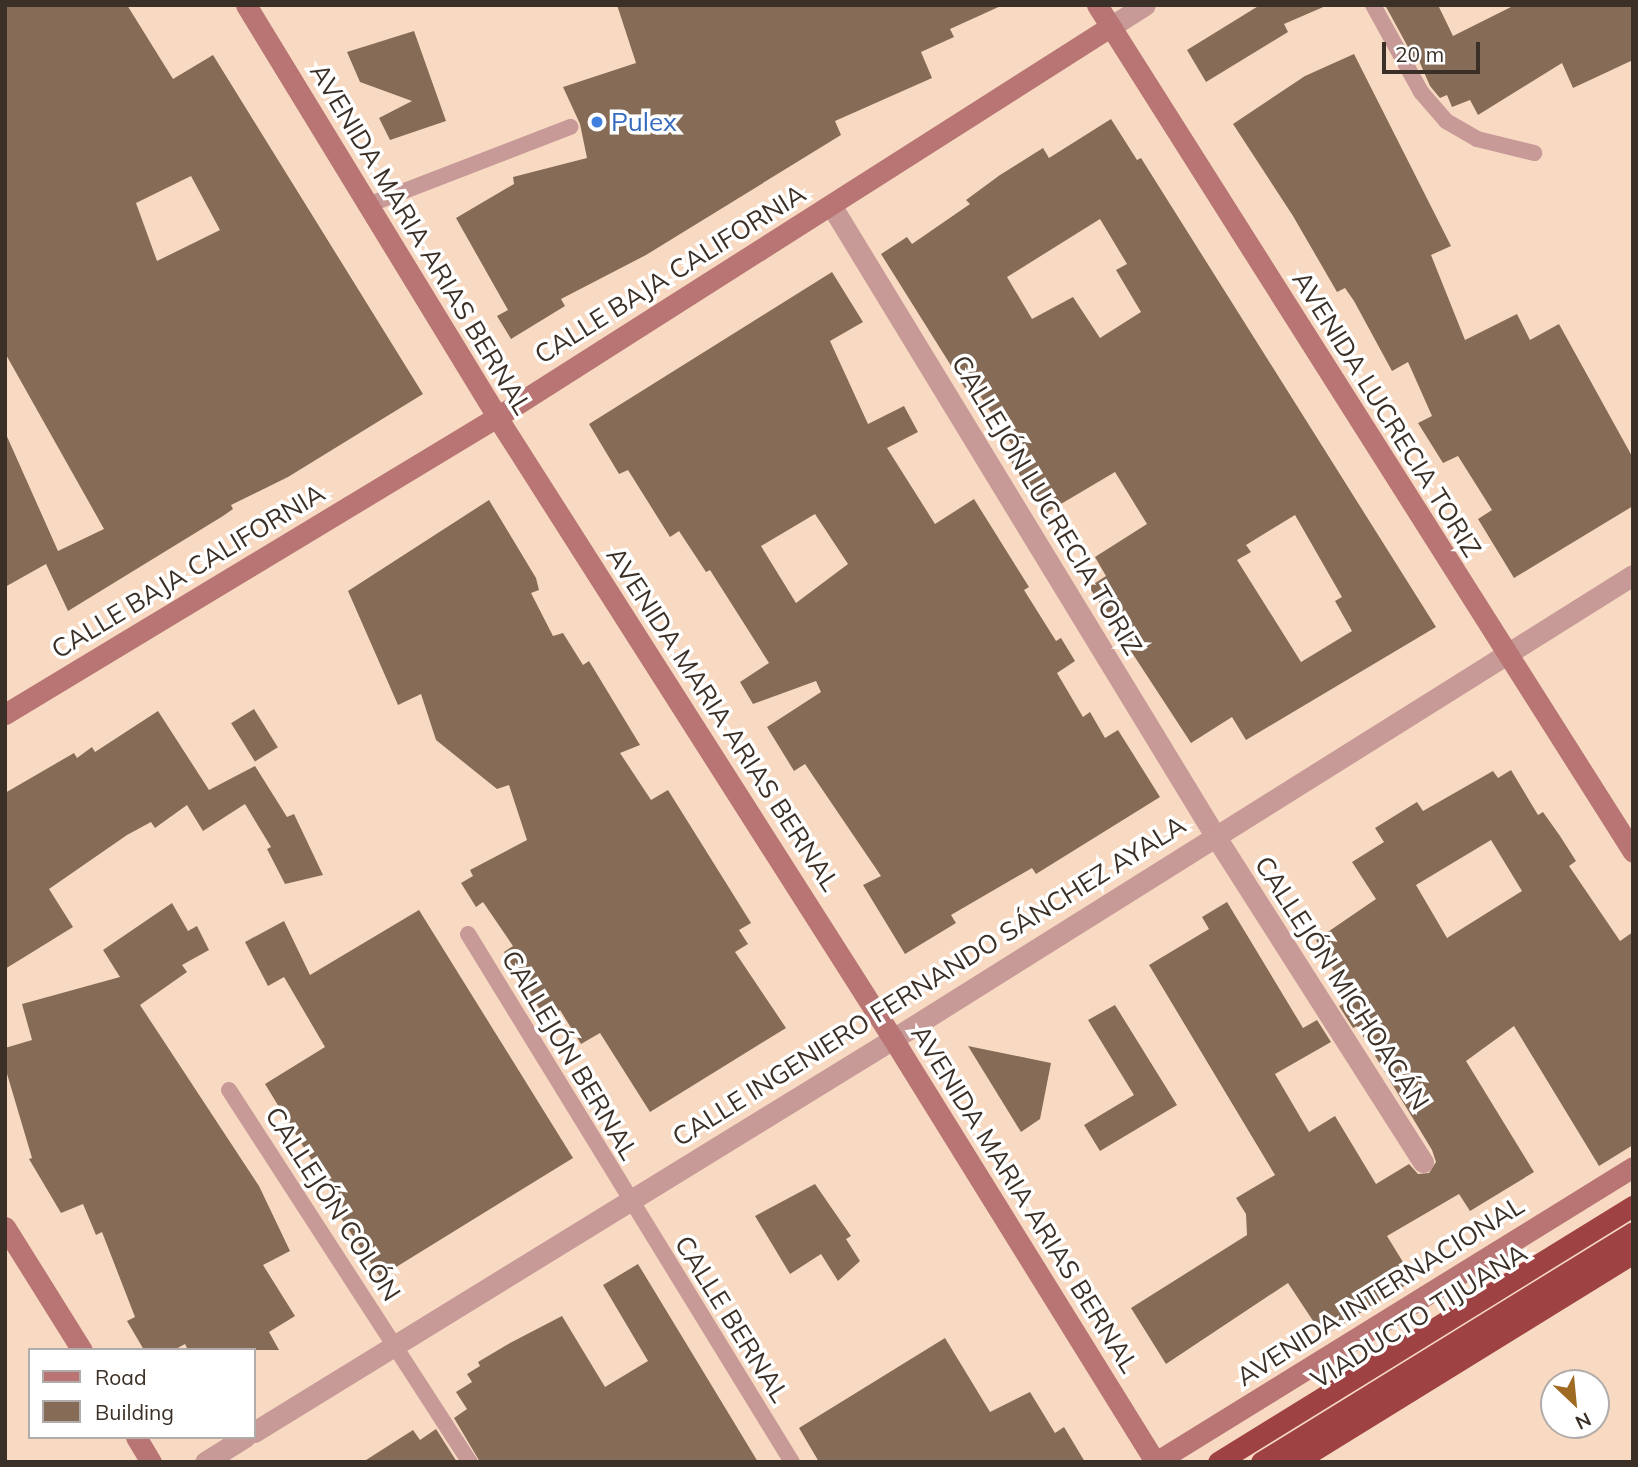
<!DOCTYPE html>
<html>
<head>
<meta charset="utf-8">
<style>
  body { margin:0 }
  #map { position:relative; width:1638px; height:1467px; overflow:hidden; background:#f8dac2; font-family:Mulish,sans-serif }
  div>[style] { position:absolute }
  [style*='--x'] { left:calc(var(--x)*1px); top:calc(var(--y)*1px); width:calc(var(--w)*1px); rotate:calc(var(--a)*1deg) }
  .building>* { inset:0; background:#866c57; transform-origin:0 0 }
  .lane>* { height:16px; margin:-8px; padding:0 8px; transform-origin:8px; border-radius:8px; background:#c79997 }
  .street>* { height:21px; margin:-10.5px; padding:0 10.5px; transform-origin:10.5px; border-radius:10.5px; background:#c79997 }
  .secondary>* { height:21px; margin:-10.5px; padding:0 10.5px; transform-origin:10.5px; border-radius:10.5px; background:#b87573 }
  .highway>* { height:21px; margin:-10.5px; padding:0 10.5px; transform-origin:10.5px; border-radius:10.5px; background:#9f4243 }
  .dots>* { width:19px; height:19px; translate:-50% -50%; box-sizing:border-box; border:4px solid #fff; border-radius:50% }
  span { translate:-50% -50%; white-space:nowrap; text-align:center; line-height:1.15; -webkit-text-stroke:7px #fff; paint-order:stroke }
  .shop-label { font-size:26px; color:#366cbe }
  .left { translate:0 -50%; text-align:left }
  .street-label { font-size:26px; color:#3b3027 }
  .frame { position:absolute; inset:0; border:7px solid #3b3027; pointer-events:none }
  .legend { position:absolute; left:28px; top:1348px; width:228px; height:91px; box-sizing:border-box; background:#fff; border:2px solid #b1aca9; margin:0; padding:9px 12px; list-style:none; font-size:21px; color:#3b3027 }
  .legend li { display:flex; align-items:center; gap:14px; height:35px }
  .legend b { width:35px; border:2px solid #b1aca9 }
  .north { position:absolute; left:1540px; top:1369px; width:70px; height:70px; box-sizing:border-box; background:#fff; border:2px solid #b1aca9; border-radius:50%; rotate:154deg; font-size:19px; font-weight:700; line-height:28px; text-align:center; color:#3b3027 }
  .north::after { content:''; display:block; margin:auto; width:24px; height:32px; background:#9f6a22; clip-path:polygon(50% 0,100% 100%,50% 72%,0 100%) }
  .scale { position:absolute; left:1382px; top:42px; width:98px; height:32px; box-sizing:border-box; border:4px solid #3b3027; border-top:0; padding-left:9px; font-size:21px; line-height:24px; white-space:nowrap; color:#3b3027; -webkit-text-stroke:5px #fff; paint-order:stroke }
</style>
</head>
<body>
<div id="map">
  <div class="building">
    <i style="clip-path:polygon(evenodd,5px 5px,127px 5px,173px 79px,213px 55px,423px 394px,288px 477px,231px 505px,233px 509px,223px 516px,68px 611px,46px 564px,5px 587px,5px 432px,58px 551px,104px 529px,5px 353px,5px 5px,191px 176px,220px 230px,157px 261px,136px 203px,191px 176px)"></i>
    <i style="clip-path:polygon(617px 5px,1003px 5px,950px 29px,954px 37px,921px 52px,932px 78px,835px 121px,841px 135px,646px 255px,561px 299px,565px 306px,511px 339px,497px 316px,508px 310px,456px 218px,514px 184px,513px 177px,587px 158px,580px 124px,563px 87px,636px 63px)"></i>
    <i style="clip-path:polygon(1260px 5px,1328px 5px,1284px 24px,1288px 32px,1206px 82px,1187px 50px)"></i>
    <i style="clip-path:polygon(1385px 5px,1438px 5px,1453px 36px,1515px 5px,1633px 5px,1633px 60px,1573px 88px,1562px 63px,1478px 115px,1470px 100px,1452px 107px,1447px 95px,1440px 98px,1430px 86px,1417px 56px,1414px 58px)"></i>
    <i style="clip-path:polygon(414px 31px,446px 121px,390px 140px,379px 118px,412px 101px,360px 82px,347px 52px)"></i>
    <i style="clip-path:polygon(1354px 54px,1451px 246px,1431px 255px,1465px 340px,1517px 314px,1530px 340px,1559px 324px,1633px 458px,1633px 506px,1514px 578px,1478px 519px,1492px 510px,1458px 456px,1443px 463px,1418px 423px,1432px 416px,1408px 362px,1392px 371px,1354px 301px,1345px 288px,1337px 292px,1293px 216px,1233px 124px,1305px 76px)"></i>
    <i style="clip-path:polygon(evenodd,1111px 119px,1137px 160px,1141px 158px,1436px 627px,1246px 740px,1232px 717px,1191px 743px,1089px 587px,1106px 576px,1095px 557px,1147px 524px,1115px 472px,1044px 514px,1009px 458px,1017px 453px,972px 383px,965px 388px,881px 254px,907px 237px,912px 244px,970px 204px,966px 200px,1000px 175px,1043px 148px,1049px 158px,1111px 119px,1100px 219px,1127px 264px,1116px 270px,1141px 312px,1100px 338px,1073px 297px,1032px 319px,1007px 277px,1100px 219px,1111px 119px,1295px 515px,1342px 597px,1335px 601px,1352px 631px,1301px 662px,1237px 560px,1251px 552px,1246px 545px,1295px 515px)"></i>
    <i style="clip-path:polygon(evenodd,832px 272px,863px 322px,830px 341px,868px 424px,904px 406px,918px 432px,887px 448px,935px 524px,974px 499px,1029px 587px,1024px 590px,1056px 641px,1061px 638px,1075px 661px,1057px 673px,1083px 717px,1090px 712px,1105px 738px,1118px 730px,1160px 797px,1036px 874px,1032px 868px,951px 915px,956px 923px,905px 954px,863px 885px,881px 876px,805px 764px,794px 771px,767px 727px,821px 692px,816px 681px,753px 704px,740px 682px,769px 663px,710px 570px,706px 572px,679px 531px,670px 537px,628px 470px,619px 474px,589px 424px,832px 272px,815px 514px,848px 564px,796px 603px,761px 546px,815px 514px)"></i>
    <i style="clip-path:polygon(489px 500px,536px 578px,539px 590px,531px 593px,553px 636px,563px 633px,583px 665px,589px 661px,640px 745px,620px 753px,651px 800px,668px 790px,751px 923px,739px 930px,748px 944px,735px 952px,786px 1028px,650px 1112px,600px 1033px,581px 1044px,560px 1010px,546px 1019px,504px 952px,513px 946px,483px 902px,476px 907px,461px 883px,473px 876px,470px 870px,527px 840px,509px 785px,497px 789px,436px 740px,421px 694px,398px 705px,348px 591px)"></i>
    <i style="left:254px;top:709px;width:45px;height:27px;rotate:58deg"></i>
    <i style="clip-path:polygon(158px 711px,209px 790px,255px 766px,287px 817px,294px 814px,323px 875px,285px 884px,267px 849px,271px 847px,245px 804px,203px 831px,187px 805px,155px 828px,151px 822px,127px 835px,49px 889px,73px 927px,5px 969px,5px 793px,74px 753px,77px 758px,92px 747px,95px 752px)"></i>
    <i style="clip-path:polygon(evenodd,1511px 770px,1538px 815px,1543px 812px,1560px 836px,1576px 861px,1569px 866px,1620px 941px,1633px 932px,1633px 1145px,1599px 1166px,1514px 1026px,1466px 1061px,1534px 1172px,1470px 1211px,1459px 1194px,1387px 1236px,1414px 1280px,1323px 1336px,1288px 1283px,1166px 1364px,1131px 1308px,1247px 1235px,1246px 1214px,1236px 1198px,1275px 1175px,1149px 965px,1209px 929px,1202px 917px,1227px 902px,1303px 1028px,1317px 1020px,1331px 1042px,1275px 1074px,1309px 1132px,1335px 1116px,1376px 1184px,1409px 1164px,1418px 1174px,1429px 1173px,1436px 1162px,1432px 1150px,1357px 1026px,1353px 1028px,1339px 1006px,1350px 1000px,1316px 940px,1376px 899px,1352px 862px,1384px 842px,1375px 828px,1417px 802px,1423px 811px,1493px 771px,1498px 778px,1511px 770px,1491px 840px,1522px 891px,1447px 938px,1416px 885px,1491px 840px)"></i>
    <i style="clip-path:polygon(172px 903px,188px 931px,197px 926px,209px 950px,182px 965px,187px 972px,140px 1005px,259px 1186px,290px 1251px,263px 1265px,295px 1316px,269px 1332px,279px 1350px,188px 1350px,185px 1344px,174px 1350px,144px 1350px,127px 1321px,135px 1317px,102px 1232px,96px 1235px,83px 1204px,61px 1213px,29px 1159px,32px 1158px,5px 1067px,5px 1048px,32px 1040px,22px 1004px,120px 977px,103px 950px)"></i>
    <i style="clip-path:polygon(419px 910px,573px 1158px,380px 1277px,331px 1203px,336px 1200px,265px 1084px,325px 1047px,284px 977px,268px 986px,245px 942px,284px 921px,310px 975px)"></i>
    <i style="clip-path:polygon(1115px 1005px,1177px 1105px,1100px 1151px,1084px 1125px,1134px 1095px,1088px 1020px)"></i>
    <i style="clip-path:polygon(968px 1046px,1051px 1063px,1040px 1119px,1021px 1132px)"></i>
    <i style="clip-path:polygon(815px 1184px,851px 1236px,846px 1239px,860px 1261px,838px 1281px,821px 1254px,790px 1274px,755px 1216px)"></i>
    <i style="clip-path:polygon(638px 1264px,758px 1462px,480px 1462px,454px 1418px,467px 1409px,456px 1392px,472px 1382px,467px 1374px,480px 1366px,478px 1362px,510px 1343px,562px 1316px,605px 1387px,648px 1361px,603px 1285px)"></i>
    <i style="clip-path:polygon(945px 1338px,990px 1412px,1030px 1392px,1055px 1433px,1064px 1427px,1085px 1462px,819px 1462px,799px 1428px)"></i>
    <i style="clip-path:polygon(436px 1429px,457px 1462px,363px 1462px,413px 1430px,420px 1440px)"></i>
  </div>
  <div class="lane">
    <i style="--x:1373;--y:5;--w:99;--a:61.1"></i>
    <i style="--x:1421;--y:92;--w:38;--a:49"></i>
    <i style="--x:1446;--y:121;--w:36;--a:30"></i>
    <i style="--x:1477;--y:139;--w:59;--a:13.8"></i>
    <i style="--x:368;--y:205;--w:217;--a:-21.1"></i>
    <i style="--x:468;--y:934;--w:619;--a:58.47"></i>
    <i style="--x:229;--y:1090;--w:443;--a:57.1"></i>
  </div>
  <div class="street">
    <i style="--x:1110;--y:27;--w:41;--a:-32.2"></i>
    <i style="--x:831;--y:205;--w:736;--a:58.66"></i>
    <i style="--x:1214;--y:834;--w:389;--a:57.5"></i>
    <i style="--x:254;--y:1432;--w:750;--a:-31.59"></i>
    <i style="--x:893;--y:1039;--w:873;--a:-32.09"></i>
    <i style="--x:205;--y:1462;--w:47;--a:-32"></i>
  </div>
  <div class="secondary">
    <i style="--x:246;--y:5;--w:482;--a:58.6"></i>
    <i style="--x:497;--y:417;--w:737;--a:57.52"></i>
    <i style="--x:893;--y:1039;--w:498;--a:58.2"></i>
    <i style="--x:1097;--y:5;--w:1002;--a:57.67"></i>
    <i style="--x:5;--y:714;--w:575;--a:-31.12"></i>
    <i style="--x:497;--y:417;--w:727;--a:-32.47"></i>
    <i style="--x:5;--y:1227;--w:145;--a:58"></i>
    <i style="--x:136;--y:1437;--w:29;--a:59"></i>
    <i style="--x:1156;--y:1462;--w:561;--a:-31.73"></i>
  </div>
  <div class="highway">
    <i style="--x:1218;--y:1462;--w:488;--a:-31.7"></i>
    <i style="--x:1261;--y:1462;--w:437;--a:-31.7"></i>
    <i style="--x:1295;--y:1462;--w:397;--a:-31.7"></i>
  </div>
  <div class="dots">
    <i style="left:597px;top:122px;background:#3f7fe0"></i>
  </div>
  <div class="shop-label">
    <span class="left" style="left:611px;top:122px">Pulex</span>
  </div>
  <div class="street-label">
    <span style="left:421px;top:239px;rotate:59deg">AVENIDA MARIA ARIAS BERNAL</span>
    <span style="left:670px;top:274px;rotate:-32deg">CALLE BAJA CALIFORNIA</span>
    <span style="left:1387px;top:414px;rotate:58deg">AVENIDA LUCRECIA TORIZ</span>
    <span style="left:1047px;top:505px;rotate:59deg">CALLEJÓN LUCRECIA TORIZ</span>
    <span style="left:188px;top:571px;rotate:-31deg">CALLE BAJA CALIFORNIA</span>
    <span style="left:723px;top:719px;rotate:57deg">AVENIDA MARIA ARIAS BERNAL</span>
    <span style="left:929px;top:981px;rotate:-32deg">CALLE INGENIERO FERNANDO SÁNCHEZ AYALA</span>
    <span style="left:1342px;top:983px;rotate:57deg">CALLEJÓN MICHOACÁN</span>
    <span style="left:570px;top:1055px;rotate:59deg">CALLEJÓN BERNAL</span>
    <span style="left:1025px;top:1199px;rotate:58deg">AVENIDA MARIA ARIAS BERNAL</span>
    <span style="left:333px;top:1204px;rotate:57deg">CALLEJÓN COLÓN</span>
    <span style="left:1380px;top:1291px;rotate:-32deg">AVENIDA INTERNACIONAL</span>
    <span style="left:1419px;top:1316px;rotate:-32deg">VIADUCTO TIJUANA</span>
    <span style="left:732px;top:1319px;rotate:58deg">CALLE BERNAL</span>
  </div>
  <div class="frame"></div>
  <ul class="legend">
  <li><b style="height:9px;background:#b87573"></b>Road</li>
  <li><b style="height:19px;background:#866c57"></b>Building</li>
  </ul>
  <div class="north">N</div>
  <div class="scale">20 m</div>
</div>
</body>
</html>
